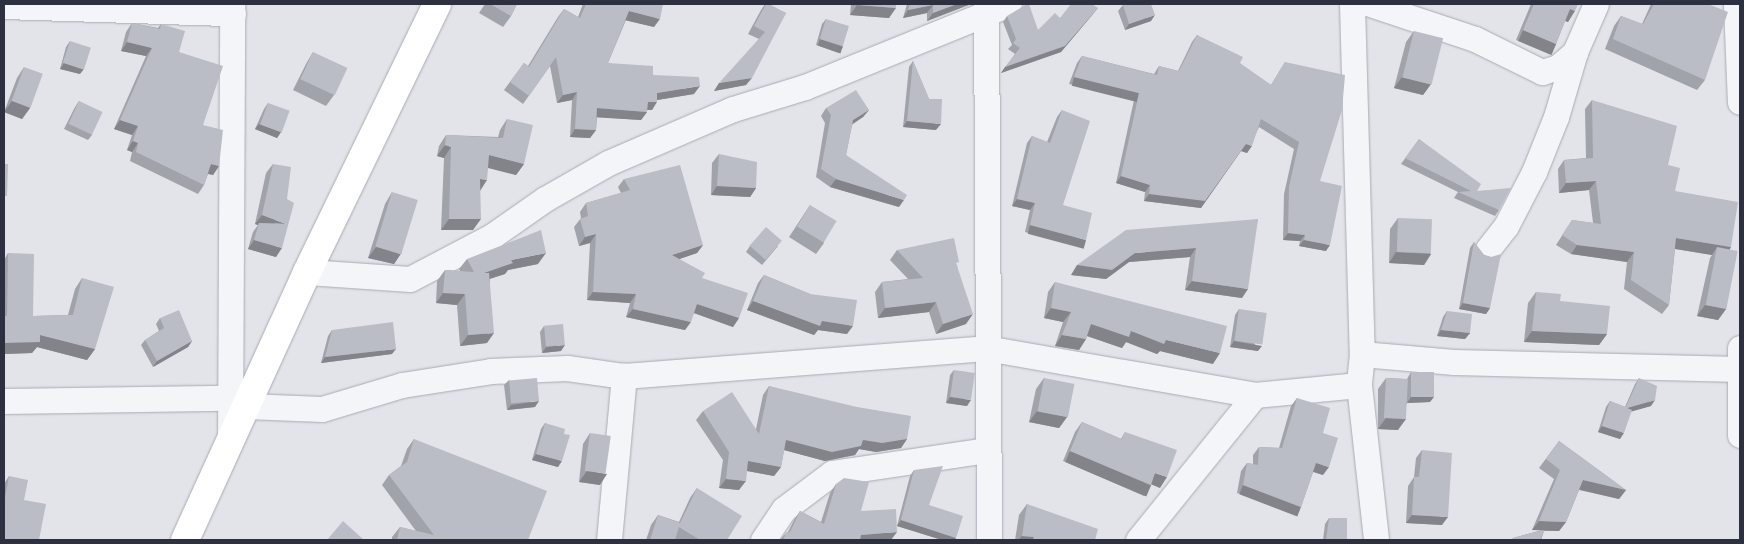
<!DOCTYPE html>
<html>
<head>
<meta charset="utf-8">
<style>
  body { margin:0 }
  #map { position:relative; width:1744px; height:544px; overflow:hidden; background:#e2e4e9; font-family:Roboto,sans-serif }
  div>[style] { position:absolute }
  [style*='--x'] { left:calc(var(--x)*1px); top:calc(var(--y)*1px); width:calc(var(--w)*1px); rotate:calc(var(--a)*1deg) }
  .roads { filter:drop-shadow(0 0 1px #a8aab3) drop-shadow(0 0 1px #a8aab3) }
  .street>* { height:25px; margin:-12.5px; padding:0 12.5px; transform-origin:12.5px; border-radius:12.5px; background:#f4f5f8 }
  .secondary>* { height:28px; margin:-14px; padding:0 14px; transform-origin:14px; border-radius:14px; background:#fff }
  .wall>* { inset:0; background:#a0a3a9 }
  .shaded-wall>* { inset:0; background:#82848a; transform-origin:0 0 }
  .building>* { inset:0; background:#babdc5; transform-origin:0 0 }
  span { translate:-50% -50%; white-space:nowrap; text-align:center; line-height:1.15; -webkit-text-stroke:5px #f2f3f7; paint-order:stroke }
  .frame { position:absolute; inset:0; border:5px solid #2c303f; pointer-events:none }
</style>
</head>
<body>
<div id="map">
  <div class="roads">
    <div class="street">
      <i style="--x:986;--y:4;--w:536;--a:89.68"></i>
      <i style="--x:1352;--y:4;--w:350;--a:88.4"></i>
      <i style="--x:1362;--y:354;--w:31;--a:96"></i>
      <i style="--x:1359;--y:385;--w:156;--a:83.7"></i>
      <i style="--x:1370;--y:4;--w:111;--a:18.4"></i>
      <i style="--x:1475;--y:39;--w:75;--a:26.2"></i>
      <i style="--x:1542;--y:72;--w:17;--a:-17"></i>
      <i style="--x:1558;--y:67;--w:23;--a:-41"></i>
      <i style="--x:1575;--y:52;--w:52;--a:-66.4"></i>
      <i style="--x:1736;--y:4;--w:98;--a:87.7"></i>
      <i style="--x:4;--y:6;--w:229;--a:1.8"></i>
      <i style="--x:1488;--y:249;--w:29;--a:-52"></i>
      <i style="--x:1506;--y:226;--w:61;--a:-62.6"></i>
      <i style="--x:1534;--y:172;--w:59;--a:-68.2"></i>
      <i style="--x:1556;--y:117;--w:68;--a:-73.7"></i>
      <i style="--x:307;--y:272;--w:103;--a:3.9"></i>
      <i style="--x:410;--y:279;--w:93;--a:-27.7"></i>
      <i style="--x:492;--y:236;--w:65;--a:-34.9"></i>
      <i style="--x:545;--y:199;--w:73;--a:-29.7"></i>
      <i style="--x:608;--y:163;--w:136;--a:-23.4"></i>
      <i style="--x:733;--y:109;--w:75;--a:-17"></i>
      <i style="--x:805;--y:87;--w:220;--a:-22.1"></i>
      <i style="--x:1740;--y:348;--w:87;--a:90"></i>
      <i style="--x:1362;--y:354;--w:92;--a:5"></i>
      <i style="--x:1454;--y:362;--w:286;--a:1.4"></i>
      <i style="--x:4;--y:401;--w:224;--a:-0.8"></i>
      <i style="--x:246;--y:406;--w:76;--a:2.3"></i>
      <i style="--x:322;--y:409;--w:84;--a:-16.7"></i>
      <i style="--x:402;--y:385;--w:90;--a:-8.9"></i>
      <i style="--x:491;--y:371;--w:76;--a:-2.3"></i>
      <i style="--x:567;--y:368;--w:58;--a:8"></i>
      <i style="--x:624;--y:376;--w:363;--a:-4.4"></i>
      <i style="--x:986;--y:348;--w:273;--a:9.9"></i>
      <i style="--x:1255;--y:395;--w:104;--a:-5.5"></i>
      <i style="--x:230;--y:436;--w:432;--a:-89.7"></i>
      <i style="--x:609;--y:540;--w:165;--a:-84.8"></i>
      <i style="--x:763;--y:540;--w:37;--a:-56"></i>
      <i style="--x:784;--y:509;--w:60;--a:-36.9"></i>
      <i style="--x:832;--y:473;--w:157;--a:-8.4"></i>
      <i style="--x:1138;--y:540;--w:186;--a:-51.1"></i>
    </div>
    <div class="secondary">
      <i style="--x:185;--y:540;--w:294;--a:-65.5"></i>
      <i style="--x:307;--y:272;--w:298;--a:-64.1"></i>
    </div>
  </div>
  <div class="wall">
    <i style="clip-path:polygon(485px 4px,517px 4px,511px 16px,503px 27px,479px 13px)"></i>
    <i style="clip-path:polygon(583px 4px,663px 4px,654px 27px,626px 20px,608px 63px,653px 75px,694px 94px,657px 100px,652px 110px,647px 110px,647px 112px,641px 120px,597px 117px,596px 130px,590px 138px,570px 137px,572px 100px,557px 103px,550px 66px,523px 104px,504px 90px,524px 63px,528px 66px,558px 17px,564px 9px,578px 17px)"></i>
    <i style="clip-path:polygon(765px 4px,786px 13px,746px 85px,714px 91px,759px 39px,748px 34px,761px 10px)"></i>
    <i style="clip-path:polygon(851px 4px,896px 4px,889px 18px,850px 15px)"></i>
    <i style="clip-path:polygon(907px 4px,971px 4px,927px 21px,927px 13px,903px 18px)"></i>
    <i style="clip-path:polygon(1531px 4px,1578px 4px,1568px 22px,1565px 21px,1556px 44px,1549px 54px,1516px 40px)"></i>
    <i style="clip-path:polygon(1651px 4px,1708px 4px,1705px 80px,1697px 90px,1605px 49px,1614px 26px,1621px 16px,1642px 24px)"></i>
    <i style="clip-path:polygon(1123px 5px,1151px 21px,1125px 30px,1118px 11px)"></i>
    <i style="clip-path:polygon(1093px 14px,1061px 52px,1001px 73px,1015px 54px,1008px 49px,1012px 45px,1003px 22px,1007px 16px,1038px 30px,1060px 18px)"></i>
    <i style="clip-path:polygon(826px 19px,843px 47px,839px 53px,816px 45px,822px 24px)"></i>
    <i style="clip-path:polygon(132px 23px,158px 28px,161px 24px,179px 52px,203px 125px,219px 166px,213px 175px,208px 174px,204px 185px,198px 194px,130px 161px,132px 152px,127px 150px,132px 135px,114px 129px,146px 56px,121px 51px,126px 32px)"></i>
    <i style="clip-path:polygon(1414px 31px,1431px 84px,1423px 95px,1394px 88px,1406px 42px)"></i>
    <i style="clip-path:polygon(1197px 35px,1271px 85px,1285px 62px,1320px 181px,1326px 251px,1299px 246px,1300px 241px,1283px 240px,1284px 194px,1294px 149px,1259px 127px,1247px 153px,1241px 151px,1201px 208px,1144px 201px,1145px 192px,1116px 183px,1134px 100px,1069px 84px,1077px 63px,1082px 56px,1154px 74px,1159px 66px,1178px 71px,1192px 42px)"></i>
    <i style="clip-path:polygon(70px 41px,80px 74px,60px 69px,66px 47px)"></i>
    <i style="clip-path:polygon(313px 52px,334px 95px,326px 106px,293px 90px,306px 64px)"></i>
    <i style="clip-path:polygon(913px 61px,929px 99px,936px 130px,903px 127px,909px 67px)"></i>
    <i style="clip-path:polygon(24px 67px,30px 108px,22px 119px,4px 112px,17px 78px)"></i>
    <i style="clip-path:polygon(1592px 100px,1668px 165px,1675px 191px,1731px 247px,1730px 249px,1726px 309px,1718px 320px,1697px 316px,1710px 258px,1712px 255px,1675px 249px,1669px 305px,1662px 314px,1624px 289px,1627px 262px,1571px 254px,1556px 245px,1572px 220px,1593px 223px,1589px 190px,1559px 193px,1558px 169px,1564px 160px,1586px 158px,1585px 109px)"></i>
    <i style="clip-path:polygon(79px 101px,92px 135px,88px 140px,64px 129px,75px 107px)"></i>
    <i style="clip-path:polygon(268px 103px,281px 132px,277px 138px,255px 129px,264px 109px)"></i>
    <i style="clip-path:polygon(826px 108px,869px 110px,863px 117px,852px 125px,846px 155px,899px 207px,830px 187px,816px 177px,825px 123px,821px 116px)"></i>
    <i style="clip-path:polygon(1062px 110px,1063px 205px,1081px 247px,1025px 232px,1030px 210px,1012px 206px,1027px 143px,1032px 136px,1047px 142px,1057px 117px)"></i>
    <i style="clip-path:polygon(507px 119px,524px 164px,516px 175px,488px 168px,480px 190px,473px 230px,441px 230px,444px 158px,437px 156px,439px 146px,446px 135px,498px 137px,500px 130px)"></i>
    <i style="clip-path:polygon(1419px 139px,1499px 210px,1495px 216px,1454px 198px,1458px 192px,1401px 164px)"></i>
    <i style="clip-path:polygon(719px 154px,756px 188px,750px 197px,711px 195px,712px 163px)"></i>
    <i style="clip-path:polygon(273px 164px,276px 257px,248px 249px,253px 232px,258px 225px,255px 224px,266px 173px)"></i>
    <i style="clip-path:polygon(624px 179px,703px 245px,697px 253px,679px 259px,702px 278px,739px 318px,733px 327px,694px 313px,685px 330px,626px 317px,630px 303px,587px 300px,590px 243px,579px 246px,574px 227px,581px 218px,580px 212px,586px 203px,621px 193px,618px 187px)"></i>
    <i style="clip-path:polygon(392px 192px,402px 252px,394px 264px,368px 258px,385px 204px)"></i>
    <i style="clip-path:polygon(810px 205px,824px 243px,816px 254px,789px 237px)"></i>
    <i style="clip-path:polygon(1398px 218px,1431px 254px,1424px 265px,1389px 263px,1390px 229px)"></i>
    <i style="clip-path:polygon(1258px 219px,1242px 298px,1185px 290px,1190px 257px,1129px 262px,1106px 279px,1071px 275px)"></i>
    <i style="clip-path:polygon(1474px 242px,1484px 255px,1491px 257px,1490px 308px,1486px 314px,1459px 309px,1470px 248px)"></i>
    <i style="clip-path:polygon(750px 246px,778px 246px,762px 265px,746px 252px)"></i>
    <i style="clip-path:polygon(897px 250px,957px 265px,966px 324px,936px 334px,929px 312px,878px 318px,875px 292px,882px 282px,908px 279px,890px 260px)"></i>
    <i style="clip-path:polygon(8px 253px,33px 316px,68px 315px,75px 289px,82px 278px,95px 349px,87px 360px,37px 347px,32px 353px,4px 354px,4px 260px)"></i>
    <i style="clip-path:polygon(467px 259px,538px 264px,508px 270px,505px 274px,490px 279px,487px 343px,460px 346px,457px 305px,436px 303px,437px 281px,445px 270px,460px 271px,459px 269px)"></i>
    <i style="clip-path:polygon(764px 275px,810px 294px,847px 334px,818px 330px,814px 335px,747px 310px,758px 283px)"></i>
    <i style="clip-path:polygon(1055px 282px,1213px 364px,1160px 351px,1157px 354px,1126px 342px,1122px 348px,1087px 336px,1086px 339px,1079px 350px,1055px 346px,1063px 322px,1044px 318px,1048px 292px)"></i>
    <i style="clip-path:polygon(1536px 292px,1560px 301px,1607px 334px,1599px 345px,1524px 342px,1528px 303px)"></i>
    <i style="clip-path:polygon(1239px 309px,1258px 351px,1230px 347px,1235px 315px)"></i>
    <i style="clip-path:polygon(1447px 311px,1470px 333px,1465px 339px,1437px 336px,1443px 317px)"></i>
    <i style="clip-path:polygon(160px 318px,192px 341px,188px 347px,153px 367px,141px 345px,145px 340px,159px 331px,156px 324px)"></i>
    <i style="clip-path:polygon(544px 326px,561px 351px,542px 353px,540px 332px)"></i>
    <i style="clip-path:polygon(332px 330px,392px 354px,321px 363px,328px 336px)"></i>
    <i style="clip-path:polygon(954px 370px,967px 406px,946px 403px,950px 375px)"></i>
    <i style="clip-path:polygon(1411px 372px,1430px 402px,1407px 403px,1398px 430px,1378px 429px,1378px 389px,1386px 378px,1407px 379px)"></i>
    <i style="clip-path:polygon(1044px 378px,1067px 417px,1059px 428px,1029px 422px,1036px 389px)"></i>
    <i style="clip-path:polygon(1639px 378px,1651px 406px,1631px 411px,1620px 439px,1598px 432px,1606px 407px,1610px 401px,1625px 407px,1635px 384px)"></i>
    <i style="clip-path:polygon(509px 380px,535px 407px,507px 410px,504px 385px)"></i>
    <i style="clip-path:polygon(769px 386px,907px 439px,901px 448px,876px 452px,859px 449px,855px 455px,825px 461px,784px 450px,781px 467px,774px 476px,747px 471px,739px 490px,719px 488px,723px 460px,696px 420px,703px 411px,756px 429px,763px 395px)"></i>
    <i style="clip-path:polygon(1297px 398px,1323px 433px,1323px 475px,1313px 472px,1301px 507px,1295px 515px,1237px 493px,1241px 471px,1247px 463px,1253px 464px,1253px 455px,1259px 447px,1279px 448px,1291px 406px)"></i>
    <i style="clip-path:polygon(1082px 422px,1121px 439px,1125px 432px,1160px 488px,1152px 484px,1144px 496px,1063px 461px,1075px 432px)"></i>
    <i style="clip-path:polygon(545px 423px,564px 434px,558px 467px,532px 460px,541px 429px)"></i>
    <i style="clip-path:polygon(590px 433px,600px 485px,579px 482px,583px 444px)"></i>
    <i style="clip-path:polygon(414px 439px,528px 540px,392px 540px,392px 537px,400px 527px,416px 531px,382px 485px,389px 475px,401px 466px,407px 449px)"></i>
    <i style="clip-path:polygon(1559px 441px,1626px 490px,1619px 499px,1579px 490px,1566px 522px,1559px 531px,1544px 531px,1541px 540px,1511px 540px,1513px 538px,1542px 530px,1532px 530px,1554px 479px,1539px 468px)"></i>
    <i style="clip-path:polygon(1422px 450px,1442px 525px,1406px 523px,1408px 486px,1414px 477px,1416px 458px)"></i>
    <i style="clip-path:polygon(914px 470px,929px 505px,956px 538px,954px 540px,942px 540px,897px 526px,910px 476px)"></i>
    <i style="clip-path:polygon(9px 476px,24px 500px,4px 540px,4px 484px)"></i>
    <i style="clip-path:polygon(836px 484px,861px 511px,891px 540px,780px 540px,786px 533px,788px 532px,794px 520px,800px 511px,821px 522px,830px 493px)"></i>
    <i style="clip-path:polygon(697px 488px,727px 540px,677px 540px,675px 539px,675px 540px,646px 540px,651px 525px,658px 515px,679px 522px,690px 498px)"></i>
    <i style="clip-path:polygon(1027px 504px,1095px 540px,1015px 540px,1019px 515px)"></i>
    <i style="clip-path:polygon(1329px 518px,1347px 540px,1323px 540px,1325px 524px)"></i>
  </div>
  <div class="shaded-wall">
    <i style="clip-path:polygon(957px 4px,971px 4px,927px 21px,933px 13px)"></i>
    <i style="clip-path:polygon(857px 5px,896px 8px,889px 18px,850px 15px)"></i>
    <i style="clip-path:polygon(933px 5px,927px 13px,903px 18px,908px 10px)"></i>
    <i style="clip-path:polygon(1098px 8px,1061px 52px,1001px 73px,1005px 67px)"></i>
    <i style="clip-path:polygon(1570px 9px,1575px 11px,1568px 22px,1563px 20px)"></i>
    <i style="clip-path:polygon(629px 11px,660px 19px,654px 27px,624px 20px)"></i>
    <i style="clip-path:polygon(1155px 15px,1151px 21px,1125px 30px,1129px 24px)"></i>
    <i style="left:1523px;top:30px;width:36px;height:12px;rotate:23deg"></i>
    <i style="left:820px;top:39px;width:24px;height:7px;rotate:19deg"></i>
    <i style="clip-path:polygon(127px 42px,152px 48px,146px 56px,121px 51px)"></i>
    <i style="clip-path:polygon(64px 63px,84px 69px,80px 74px,60px 69px)"></i>
    <i style="left:1074px;top:77px;width:67px;height:9px;rotate:14deg"></i>
    <i style="clip-path:polygon(1402px 77px,1431px 84px,1423px 95px,1394px 88px)"></i>
    <i style="clip-path:polygon(752px 78px,746px 85px,714px 91px,719px 83px)"></i>
    <i style="clip-path:polygon(700px 86px,694px 94px,651px 101px,657px 93px)"></i>
    <i style="clip-path:polygon(577px 92px,572px 100px,557px 103px,563px 95px)"></i>
    <i style="clip-path:polygon(12px 101px,30px 108px,22px 119px,4px 112px)"></i>
    <i style="clip-path:polygon(648px 102px,657px 102px,652px 110px,642px 110px)"></i>
    <i style="clip-path:polygon(597px 108px,647px 112px,641px 120px,591px 117px)"></i>
    <i style="clip-path:polygon(869px 110px,863px 117px,847px 127px,853px 120px)"></i>
    <i style="clip-path:polygon(120px 120px,138px 126px,132px 135px,114px 129px)"></i>
    <i style="clip-path:polygon(907px 121px,941px 124px,936px 130px,903px 127px)"></i>
    <i style="clip-path:polygon(259px 124px,281px 132px,277px 138px,255px 129px)"></i>
    <i style="clip-path:polygon(575px 129px,596px 130px,590px 138px,570px 137px)"></i>
    <i style="clip-path:polygon(133px 141px,138px 143px,132px 152px,127px 150px)"></i>
    <i style="clip-path:polygon(1246px 144px,1252px 146px,1247px 153px,1241px 151px,1201px 208px,1144px 201px,1149px 194px)"></i>
    <i style="clip-path:polygon(445px 145px,451px 147px,444px 158px,437px 156px)"></i>
    <i style="clip-path:polygon(489px 155px,524px 164px,516px 175px,481px 166px)"></i>
    <i style="clip-path:polygon(211px 164px,219px 166px,213px 175px,205px 173px)"></i>
    <i style="clip-path:polygon(1121px 176px,1150px 185px,1145px 192px,1116px 183px)"></i>
    <i style="clip-path:polygon(480px 179px,487px 180px,480px 191px)"></i>
    <i style="clip-path:polygon(836px 179px,904px 200px,899px 207px,830px 187px)"></i>
    <i style="clip-path:polygon(1596px 181px,1589px 190px,1559px 193px,1566px 183px)"></i>
    <i style="clip-path:polygon(717px 186px,756px 188px,750px 197px,711px 195px)"></i>
    <i style="clip-path:polygon(1017px 199px,1035px 203px,1030px 210px,1012px 206px)"></i>
    <i style="clip-path:polygon(262px 215px,286px 224px,259px 223px,258px 225px,255px 224px)"></i>
    <i style="clip-path:polygon(449px 219px,481px 219px,473px 230px,441px 230px)"></i>
    <i style="left:1030px;top:225px;width:58px;height:9px;rotate:15deg"></i>
    <i style="clip-path:polygon(1288px 233px,1305px 235px,1300px 241px,1283px 240px)"></i>
    <i style="clip-path:polygon(596px 234px,590px 243px,579px 246px,585px 237px)"></i>
    <i style="clip-path:polygon(1676px 238px,1731px 247px,1724px 257px,1717px 247px,1712px 255px,1670px 248px)"></i>
    <i style="clip-path:polygon(254px 240px,282px 248px,276px 257px,248px 249px)"></i>
    <i style="clip-path:polygon(1304px 240px,1330px 245px,1326px 251px,1299px 246px)"></i>
    <i style="clip-path:polygon(703px 245px,697px 253px,665px 264px,672px 255px)"></i>
    <i style="clip-path:polygon(1577px 245px,1634px 252px,1627px 262px,1571px 254px)"></i>
    <i style="clip-path:polygon(376px 247px,402px 252px,394px 264px,368px 258px)"></i>
    <i style="clip-path:polygon(1196px 248px,1190px 257px,1129px 262px,1106px 279px,1071px 275px,1077px 265px,1135px 253px)"></i>
    <i style="clip-path:polygon(1396px 252px,1431px 254px,1424px 265px,1389px 263px)"></i>
    <i style="clip-path:polygon(546px 253px,538px 264px,508px 270px,505px 274px,476px 283px,484px 273px,511px 260px)"></i>
    <i style="clip-path:polygon(1192px 281px,1248px 289px,1242px 298px,1185px 290px)"></i>
    <i style="clip-path:polygon(593px 292px,636px 294px,630px 303px,587px 300px)"></i>
    <i style="clip-path:polygon(443px 293px,465px 294px,457px 305px,436px 303px)"></i>
    <i style="clip-path:polygon(753px 301px,853px 326px,847px 334px,818px 330px,814px 335px,747px 310px)"></i>
    <i style="clip-path:polygon(936px 302px,929px 312px,878px 318px,885px 308px)"></i>
    <i style="clip-path:polygon(1463px 303px,1490px 308px,1486px 314px,1459px 309px)"></i>
    <i style="clip-path:polygon(697px 304px,739px 318px,733px 327px,691px 312px)"></i>
    <i style="clip-path:polygon(1705px 305px,1726px 309px,1718px 320px,1697px 316px)"></i>
    <i style="clip-path:polygon(1051px 308px,1071px 312px,1063px 322px,1044px 318px)"></i>
    <i style="clip-path:polygon(633px 309px,691px 322px,685px 330px,626px 317px)"></i>
    <i style="clip-path:polygon(973px 314px,966px 324px,936px 334px,943px 324px)"></i>
    <i style="clip-path:polygon(1091px 324px,1131px 331px,1220px 353px,1213px 364px,1160px 351px,1157px 354px,1126px 342px,1122px 348px,1084px 335px)"></i>
    <i style="clip-path:polygon(1441px 330px,1470px 333px,1465px 339px,1437px 336px)"></i>
    <i style="clip-path:polygon(1532px 331px,1607px 334px,1599px 345px,1524px 342px)"></i>
    <i style="clip-path:polygon(494px 333px,487px 343px,460px 346px,468px 335px)"></i>
    <i style="clip-path:polygon(40px 335px,95px 349px,87px 360px,37px 347px,32px 353px,4px 354px,4px 343px)"></i>
    <i style="clip-path:polygon(1062px 335px,1086px 339px,1079px 350px,1055px 346px)"></i>
    <i style="clip-path:polygon(192px 341px,188px 347px,153px 367px,157px 361px)"></i>
    <i style="clip-path:polygon(1234px 341px,1262px 346px,1258px 351px,1230px 347px)"></i>
    <i style="clip-path:polygon(565px 345px,561px 351px,542px 353px,546px 347px)"></i>
    <i style="clip-path:polygon(396px 349px,392px 354px,321px 363px,325px 357px)"></i>
    <i style="clip-path:polygon(950px 397px,971px 400px,967px 406px,946px 403px)"></i>
    <i style="clip-path:polygon(1411px 397px,1434px 397px,1430px 402px,1407px 403px)"></i>
    <i style="clip-path:polygon(1655px 400px,1651px 406px,1623px 414px,1627px 408px)"></i>
    <i style="clip-path:polygon(539px 401px,535px 407px,507px 410px,511px 405px)"></i>
    <i style="clip-path:polygon(1037px 411px,1067px 417px,1059px 428px,1029px 422px)"></i>
    <i style="clip-path:polygon(1386px 418px,1406px 419px,1398px 430px,1378px 429px)"></i>
    <i style="clip-path:polygon(1602px 426px,1624px 433px,1620px 439px,1598px 432px)"></i>
    <i style="clip-path:polygon(907px 439px,901px 448px,876px 452px,859px 449px,855px 455px,825px 461px,780px 449px,786px 440px)"></i>
    <i style="left:1070px;top:451px;width:88px;height:12px;rotate:23deg"></i>
    <i style="clip-path:polygon(536px 454px,562px 461px,558px 467px,532px 460px)"></i>
    <i style="clip-path:polygon(748px 461px,781px 467px,774px 476px,742px 470px)"></i>
    <i style="clip-path:polygon(1316px 463px,1329px 467px,1323px 475px,1311px 471px)"></i>
    <i style="clip-path:polygon(587px 471px,607px 474px,600px 485px,579px 482px)"></i>
    <i style="clip-path:polygon(1155px 473px,1167px 477px,1160px 488px,1148px 483px)"></i>
    <i style="clip-path:polygon(726px 479px,746px 481px,739px 490px,719px 488px)"></i>
    <i style="clip-path:polygon(1583px 480px,1626px 490px,1619px 499px,1577px 489px)"></i>
    <i style="left:1243px;top:485px;width:62px;height:10px;rotate:21deg"></i>
    <i style="clip-path:polygon(1412px 515px,1448px 517px,1442px 525px,1406px 523px)"></i>
    <i style="clip-path:polygon(901px 520px,956px 538px,954px 540px,942px 540px,897px 526px)"></i>
    <i style="clip-path:polygon(1539px 521px,1566px 522px,1559px 531px,1532px 530px)"></i>
    <i style="clip-path:polygon(897px 532px,891px 540px,858px 540px,861px 535px)"></i>
    <i style="clip-path:polygon(1022px 536px,1034px 537px,1032px 540px,1018px 540px)"></i>
  </div>
  <div class="building">
    <i style="clip-path:polygon(490px 4px,517px 4px,511px 16px)"></i>
    <i style="clip-path:polygon(586px 4px,663px 4px,660px 19px,629px 11px,608px 63px,653px 66px,653px 75px,699px 77px,700px 86px,657px 93px,657px 102px,648px 102px,647px 112px,597px 108px,596px 130px,575px 129px,577px 92px,563px 95px,556px 57px,529px 96px,510px 82px,524px 63px,529px 67px,564px 9px,580px 18px)"></i>
    <i style="clip-path:polygon(766px 4px,769px 4px,786px 13px,752px 78px,719px 83px,765px 32px,754px 26px)"></i>
    <i style="clip-path:polygon(857px 4px,896px 4px,896px 8px,857px 5px)"></i>
    <i style="clip-path:polygon(910px 4px,957px 4px,933px 13px,933px 5px,908px 10px)"></i>
    <i style="clip-path:polygon(1027px 4px,1029px 4px,1038px 30px,1055px 13px,1060px 18px,1071px 4px,1092px 4px,1098px 8px,1065px 46px,1005px 67px,1020px 48px,1013px 43px,1016px 39px,1007px 16px)"></i>
    <i style="clip-path:polygon(1126px 4px,1151px 4px,1155px 15px,1129px 24px,1123px 5px)"></i>
    <i style="clip-path:polygon(1534px 4px,1578px 4px,1575px 11px,1570px 9px,1556px 44px,1523px 30px)"></i>
    <i style="clip-path:polygon(1654px 4px,1708px 4px,1728px 12px,1705px 80px,1613px 39px,1621px 16px,1643px 24px)"></i>
    <i style="left:826px;top:19px;width:24px;height:21px;rotate:17deg"></i>
    <i style="clip-path:polygon(132px 23px,160px 29px,161px 24px,185px 31px,179px 52px,223px 66px,203px 125px,223px 130px,219px 166px,211px 164px,204px 185px,136px 152px,138px 143px,133px 141px,138px 126px,120px 120px,152px 48px,127px 42px)"></i>
    <i style="left:1414px;top:31px;width:30px;height:48px;rotate:14deg"></i>
    <i style="clip-path:polygon(1197px 35px,1243px 57px,1240px 63px,1271px 85px,1285px 62px,1345px 75px,1342px 110px,1320px 181px,1342px 186px,1330px 245px,1304px 240px,1305px 235px,1288px 233px,1289px 187px,1299px 142px,1261px 119px,1252px 146px,1246px 144px,1205px 201px,1149px 194px,1150px 185px,1121px 176px,1139px 93px,1074px 77px,1082px 56px,1157px 75px,1159px 66px,1179px 71px)"></i>
    <i style="left:70px;top:41px;width:22px;height:23px;rotate:18deg"></i>
    <i style="left:313px;top:52px;width:38px;height:30px;rotate:25deg"></i>
    <i style="clip-path:polygon(913px 61px,929px 99px,942px 99px,941px 124px,907px 121px)"></i>
    <i style="left:24px;top:67px;width:20px;height:36px;rotate:20deg"></i>
    <i style="clip-path:polygon(856px 90px,869px 110px,853px 120px,846px 155px,907px 195px,904px 200px,836px 179px,821px 169px,831px 115px,826px 108px)"></i>
    <i style="clip-path:polygon(1592px 100px,1677px 126px,1668px 165px,1680px 168px,1675px 191px,1738px 202px,1731px 247px,1676px 238px,1669px 305px,1631px 280px,1634px 252px,1577px 245px,1562px 235px,1572px 220px,1601px 224px,1596px 181px,1566px 183px,1564px 160px,1593px 158px)"></i>
    <i style="left:79px;top:101px;width:26px;height:25px;rotate:25deg"></i>
    <i style="left:268px;top:103px;width:23px;height:23px;rotate:20deg"></i>
    <i style="clip-path:polygon(1062px 110px,1090px 121px,1063px 205px,1092px 213px,1086px 240px,1030px 225px,1035px 203px,1017px 199px,1032px 136px,1050px 143px)"></i>
    <i style="clip-path:polygon(507px 119px,533px 125px,524px 164px,489px 155px,487px 180px,480px 179px,481px 219px,449px 219px,451px 147px,445px 145px,446px 135px,503px 138px)"></i>
    <i style="clip-path:polygon(1419px 139px,1481px 184px,1477px 191px,1511px 188px,1499px 210px,1458px 192px,1471px 191px,1405px 158px)"></i>
    <i style="clip-path:polygon(719px 154px,757px 162px,756px 188px,717px 186px)"></i>
    <i style="clip-path:polygon(4px 164px,8px 164px,7px 196px,4px 196px)"></i>
    <i style="clip-path:polygon(273px 164px,291px 167px,287px 199px,294px 203px,282px 248px,254px 240px,259px 223px,286px 224px,262px 215px)"></i>
    <i style="clip-path:polygon(680px 165px,703px 245px,672px 255px,705px 273px,702px 278px,748px 293px,739px 318px,697px 304px,691px 322px,633px 309px,636px 294px,593px 292px,596px 234px,585px 237px,580px 219px,588px 216px,586px 203px,630px 190px,624px 179px)"></i>
    <i style="left:392px;top:192px;width:27px;height:57px;rotate:17deg"></i>
    <i style="left:810px;top:205px;width:31px;height:25px;rotate:31deg"></i>
    <i style="left:1398px;top:218px;width:34px;height:34px;rotate:2deg"></i>
    <i style="clip-path:polygon(1258px 219px,1248px 289px,1192px 281px,1196px 248px,1135px 253px,1112px 270px,1077px 265px,1126px 230px)"></i>
    <i style="left:766px;top:227px;width:21px;height:25px;rotate:41deg"></i>
    <i style="clip-path:polygon(541px 230px,546px 253px,511px 260px,513px 263px,484px 273px,489px 273px,494px 333px,468px 335px,465px 294px,443px 293px,445px 270px,474px 272px,467px 259px)"></i>
    <i style="clip-path:polygon(954px 238px,959px 262px,956px 263px,973px 314px,943px 324px,936px 302px,885px 308px,882px 282px,923px 278px,897px 250px)"></i>
    <i style="clip-path:polygon(1474px 242px,1484px 255px,1491px 257px,1501px 254px,1490px 308px,1463px 303px)"></i>
    <i style="left:1717px;top:247px;width:21px;height:59px;rotate:11deg"></i>
    <i style="clip-path:polygon(8px 253px,34px 254px,33px 316px,73px 315px,82px 278px,114px 287px,95px 349px,40px 335px,40px 342px,4px 343px,4px 316px,7px 316px)"></i>
    <i style="clip-path:polygon(764px 275px,810px 294px,857px 300px,853px 326px,822px 321px,820px 326px,753px 301px)"></i>
    <i style="clip-path:polygon(1055px 282px,1227px 326px,1220px 353px,1166px 340px,1164px 344px,1131px 331px,1129px 337px,1091px 324px,1086px 339px,1062px 335px,1071px 312px,1051px 308px)"></i>
    <i style="clip-path:polygon(1536px 292px,1561px 294px,1560px 301px,1610px 306px,1607px 334px,1532px 331px)"></i>
    <i style="left:1239px;top:309px;width:28px;height:32px;rotate:8deg"></i>
    <i style="clip-path:polygon(179px 310px,192px 341px,157px 361px,145px 340px,164px 328px,160px 318px)"></i>
    <i style="clip-path:polygon(1447px 311px,1472px 314px,1470px 333px,1441px 330px)"></i>
    <i style="clip-path:polygon(393px 322px,396px 349px,325px 357px,332px 330px)"></i>
    <i style="left:563px;top:324px;width:21px;height:19px;rotate:85deg"></i>
    <i style="left:954px;top:370px;width:21px;height:27px;rotate:8deg"></i>
    <i style="left:1411px;top:372px;width:23px;height:25px"></i>
    <i style="left:537px;top:378px;width:23px;height:28px;rotate:85deg"></i>
    <i style="left:1044px;top:378px;width:31px;height:34px;rotate:11deg"></i>
    <i style="left:1386px;top:378px;width:22px;height:40px;rotate:3deg"></i>
    <i style="clip-path:polygon(1639px 378px,1657px 386px,1655px 400px,1627px 408px,1632px 410px,1624px 433px,1602px 426px,1610px 401px,1626px 407px)"></i>
    <i style="clip-path:polygon(769px 386px,857px 407px,911px 416px,907px 439px,882px 443px,863px 440px,861px 446px,832px 452px,786px 440px,781px 467px,748px 461px,746px 481px,726px 479px,729px 452px,703px 411px,732px 392px,759px 434px)"></i>
    <i style="clip-path:polygon(1297px 398px,1330px 408px,1323px 433px,1338px 438px,1329px 467px,1316px 463px,1301px 507px,1243px 485px,1247px 463px,1258px 465px,1259px 447px,1282px 448px)"></i>
    <i style="clip-path:polygon(1082px 422px,1122px 439px,1125px 432px,1177px 450px,1167px 477px,1155px 473px,1151px 485px,1070px 451px)"></i>
    <i style="clip-path:polygon(545px 423px,565px 429px,564px 434px,570px 435px,562px 461px,536px 454px)"></i>
    <i style="left:590px;top:433px;width:21px;height:38px;rotate:8deg"></i>
    <i style="clip-path:polygon(414px 439px,547px 491px,528px 540px,397px 540px,400px 527px,434px 535px,389px 475px,407px 462px)"></i>
    <i style="clip-path:polygon(1559px 441px,1626px 490px,1583px 480px,1566px 522px,1539px 521px,1560px 470px,1546px 459px)"></i>
    <i style="clip-path:polygon(1422px 450px,1452px 453px,1448px 517px,1412px 515px,1414px 477px,1419px 477px)"></i>
    <i style="clip-path:polygon(943px 466px,929px 505px,963px 516px,956px 538px,901px 520px,914px 470px)"></i>
    <i style="clip-path:polygon(9px 476px,28px 480px,24px 500px,46px 504px,39px 540px,4px 540px,4px 497px,5px 497px)"></i>
    <i style="clip-path:polygon(844px 478px,869px 482px,861px 511px,896px 509px,897px 532px,861px 535px,860px 540px,783px 540px,786px 533px,790px 532px,800px 511px,824px 524px,836px 484px)"></i>
    <i style="clip-path:polygon(697px 488px,742px 516px,727px 540px,700px 540px,679px 527px,675px 540px,650px 540px,658px 515px,680px 523px)"></i>
    <i style="clip-path:polygon(1027px 504px,1098px 529px,1095px 540px,1033px 540px,1034px 537px,1022px 536px)"></i>
    <i style="clip-path:polygon(1329px 518px,1347px 518px,1347px 540px,1326px 540px)"></i>
    <i style="clip-path:polygon(343px 521px,364px 540px,327px 540px)"></i>
    <i style="clip-path:polygon(1544px 530px,1540px 540px,1512px 540px,1513px 538px)"></i>
  </div>
  <div class="frame"></div>
</div>
</body>
</html>
